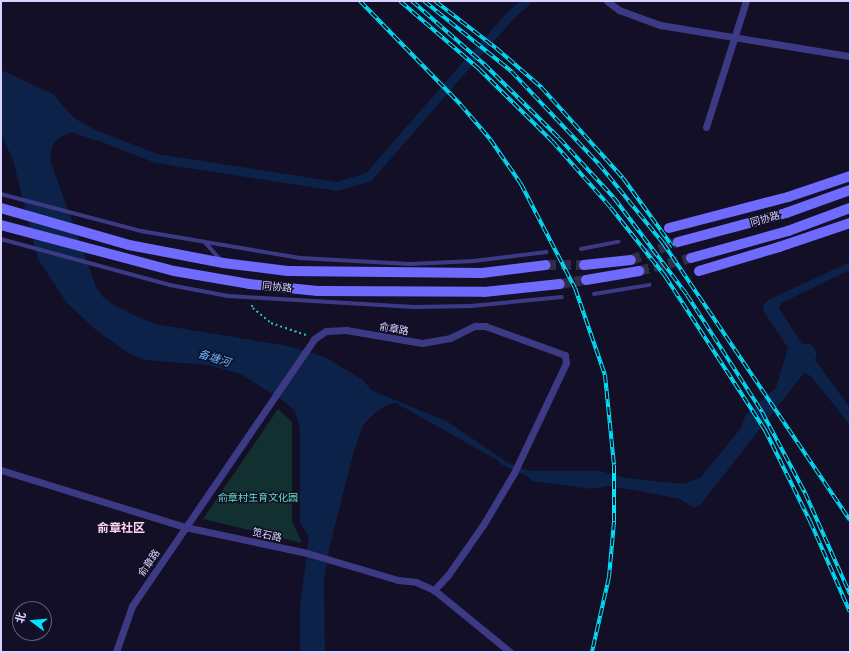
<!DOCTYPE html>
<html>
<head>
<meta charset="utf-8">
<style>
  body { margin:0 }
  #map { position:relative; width:851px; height:653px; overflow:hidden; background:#130f26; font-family:"DejaVu Sans","Noto Sans SC",sans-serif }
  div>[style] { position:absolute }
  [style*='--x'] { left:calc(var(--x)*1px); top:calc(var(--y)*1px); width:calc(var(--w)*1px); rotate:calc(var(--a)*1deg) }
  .green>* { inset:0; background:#12302f }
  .water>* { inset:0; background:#0c2248 }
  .canal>* { height:9px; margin:-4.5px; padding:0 4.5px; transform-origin:4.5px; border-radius:4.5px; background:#0c2248 }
  .secondary-tunnel>* { height:10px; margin-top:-5px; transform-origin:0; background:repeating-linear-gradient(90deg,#312d47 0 10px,transparent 0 15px) }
  .path>* { height:1.5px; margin-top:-0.75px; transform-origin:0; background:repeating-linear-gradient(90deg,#2fb8b0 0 2px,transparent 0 5px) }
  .lane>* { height:3.5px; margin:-1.75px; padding:0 1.75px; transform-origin:1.75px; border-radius:1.75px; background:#3d3a85 }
  .street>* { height:7px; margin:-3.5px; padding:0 3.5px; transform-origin:3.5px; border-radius:3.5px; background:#3d3a85 }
  .secondary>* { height:10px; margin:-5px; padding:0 5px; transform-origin:5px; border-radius:5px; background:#6f6bff }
  .rail>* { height:4px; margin-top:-2px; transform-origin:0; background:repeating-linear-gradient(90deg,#130f26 0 8px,#00e5ff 0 16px); box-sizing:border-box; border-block:1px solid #00e5ff }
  span { translate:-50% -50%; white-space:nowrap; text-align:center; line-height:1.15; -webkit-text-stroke:3px #130f26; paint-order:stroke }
  .street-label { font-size:10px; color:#d9d4ff }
  .park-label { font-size:10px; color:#5fe0c0 }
  .water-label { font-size:11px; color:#62b6ff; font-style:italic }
  .quarter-label { font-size:12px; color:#ffd6f0; font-weight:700 }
  .frame { position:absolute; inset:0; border:2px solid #d9d4ff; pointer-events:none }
  .north { position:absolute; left:12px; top:601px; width:40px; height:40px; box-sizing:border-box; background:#130f26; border:1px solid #625e7d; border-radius:50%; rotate:286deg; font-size:11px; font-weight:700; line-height:16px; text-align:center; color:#d9d4ff }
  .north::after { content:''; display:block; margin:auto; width:14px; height:18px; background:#00e5ff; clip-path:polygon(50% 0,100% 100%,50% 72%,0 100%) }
</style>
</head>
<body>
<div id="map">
  <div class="green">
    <i style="clip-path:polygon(278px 409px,292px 422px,292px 521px,302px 543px,203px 519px)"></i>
  </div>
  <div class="water">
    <i style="clip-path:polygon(1px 70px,53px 94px,74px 118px,99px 132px,97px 141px,71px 132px,59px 138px,52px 146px,50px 160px,96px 287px,103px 297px,114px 305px,142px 319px,155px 324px,288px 346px,325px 357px,363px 380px,371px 390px,448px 422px,507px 462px,529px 471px,600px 471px,626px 478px,684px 484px,701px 477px,741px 428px,746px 414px,776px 388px,788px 348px,764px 312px,763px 305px,768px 300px,850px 262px,850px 270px,781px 303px,779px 308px,802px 344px,811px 344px,817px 353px,815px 360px,850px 408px,850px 425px,811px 376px,804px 373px,701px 504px,694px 508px,680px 499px,634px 490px,607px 486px,592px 489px,532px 481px,529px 477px,500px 464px,499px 461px,396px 403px,389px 404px,376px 412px,363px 425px,354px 451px,330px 545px,324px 580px,325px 652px,300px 652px,300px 607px,309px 536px,300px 523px,300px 429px,295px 411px,282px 400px,241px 374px,208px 365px,144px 360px,130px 354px,96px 330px,66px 302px,38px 259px,13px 160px,1px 134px)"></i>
  </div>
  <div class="canal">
    <i style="--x:87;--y:131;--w:74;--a:21.4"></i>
    <i style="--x:156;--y:158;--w:182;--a:8.8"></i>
    <i style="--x:336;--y:186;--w:33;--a:-16"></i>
    <i style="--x:368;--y:177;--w:131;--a:-49"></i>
    <i style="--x:454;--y:78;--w:86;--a:-48.3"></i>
    <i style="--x:511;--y:14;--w:20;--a:-41"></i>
  </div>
  <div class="secondary-tunnel">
    <i style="--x:631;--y:260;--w:50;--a:-21"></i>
    <i style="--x:546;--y:265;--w:38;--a:0"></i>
    <i style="--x:639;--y:271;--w:54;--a:-14"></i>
    <i style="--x:560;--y:284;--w:26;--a:-9"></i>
  </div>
  <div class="path">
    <i style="--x:252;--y:305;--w:3;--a:72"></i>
    <i style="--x:253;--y:308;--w:23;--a:40"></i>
    <i style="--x:271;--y:323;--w:37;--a:19"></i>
  </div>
  <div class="lane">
    <i style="--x:1;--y:194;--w:145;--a:14.8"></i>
    <i style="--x:141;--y:231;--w:161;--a:9.6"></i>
    <i style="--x:300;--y:258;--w:110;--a:3.1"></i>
    <i style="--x:410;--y:264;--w:64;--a:-2.7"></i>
    <i style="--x:474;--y:261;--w:73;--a:-7.1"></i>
    <i style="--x:1;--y:239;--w:175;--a:15.2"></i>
    <i style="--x:170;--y:285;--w:59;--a:10.7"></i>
    <i style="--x:228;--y:296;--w:186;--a:3.4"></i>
    <i style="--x:414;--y:307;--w:57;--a:-1"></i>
    <i style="--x:471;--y:306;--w:91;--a:-5.6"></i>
    <i style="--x:206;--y:243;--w:21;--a:49"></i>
    <i style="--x:581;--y:249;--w:38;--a:-11"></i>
    <i style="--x:594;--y:294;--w:56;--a:-9.3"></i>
  </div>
  <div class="street">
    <i style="--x:607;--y:1;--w:15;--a:37"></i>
    <i style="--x:619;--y:10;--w:44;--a:20.1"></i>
    <i style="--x:660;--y:25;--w:193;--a:9.3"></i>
    <i style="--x:706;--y:127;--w:132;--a:-72.4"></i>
    <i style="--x:1;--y:470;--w:193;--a:17.2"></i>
    <i style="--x:185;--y:527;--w:125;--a:12"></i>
    <i style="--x:307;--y:553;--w:95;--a:16.5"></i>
    <i style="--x:398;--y:580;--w:18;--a:6"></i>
    <i style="--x:416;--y:582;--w:20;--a:24"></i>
    <i style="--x:434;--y:590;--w:98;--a:39.2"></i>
    <i style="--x:116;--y:652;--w:49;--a:-70.8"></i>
    <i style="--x:132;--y:606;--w:323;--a:-55.7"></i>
    <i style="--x:314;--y:339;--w:14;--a:-34"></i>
    <i style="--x:326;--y:331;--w:20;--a:-3"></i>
    <i style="--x:346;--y:330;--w:77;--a:9.7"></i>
    <i style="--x:422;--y:343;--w:28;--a:-10"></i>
    <i style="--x:450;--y:338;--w:28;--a:-26"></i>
    <i style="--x:475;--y:326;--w:10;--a:0"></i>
    <i style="--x:485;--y:326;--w:85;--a:19.9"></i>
    <i style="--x:565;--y:355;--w:8;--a:83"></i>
    <i style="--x:566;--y:363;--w:122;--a:115.3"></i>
    <i style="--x:514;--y:473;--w:61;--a:120.8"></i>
    <i style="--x:483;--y:525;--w:61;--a:125"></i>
    <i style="--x:448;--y:575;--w:21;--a:133"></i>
  </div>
  <div class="secondary">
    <i style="--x:1;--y:208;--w:133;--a:16.1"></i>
    <i style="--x:129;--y:245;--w:96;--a:10.8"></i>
    <i style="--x:223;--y:263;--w:65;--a:7"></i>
    <i style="--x:288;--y:271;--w:194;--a:0.6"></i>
    <i style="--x:482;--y:273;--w:64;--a:-7.1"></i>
    <i style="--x:1;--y:225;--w:179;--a:14.9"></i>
    <i style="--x:174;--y:271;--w:76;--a:9.8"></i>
    <i style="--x:249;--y:284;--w:69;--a:5.8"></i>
    <i style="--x:318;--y:291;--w:166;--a:0.3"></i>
    <i style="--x:484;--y:292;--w:76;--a:-6"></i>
    <i style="--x:669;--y:228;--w:123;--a:-14.6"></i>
    <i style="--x:788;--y:197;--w:65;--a:-18.7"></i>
    <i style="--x:678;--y:242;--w:112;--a:-15"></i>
    <i style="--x:786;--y:213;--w:68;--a:-19.8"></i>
    <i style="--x:691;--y:258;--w:101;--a:-15.6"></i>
    <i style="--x:788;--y:231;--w:66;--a:-20.4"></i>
    <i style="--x:584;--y:265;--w:47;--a:-6.1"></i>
    <i style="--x:699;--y:271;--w:84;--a:-16.7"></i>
    <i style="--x:779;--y:247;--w:75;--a:-18.7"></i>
    <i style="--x:586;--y:280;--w:54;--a:-9.6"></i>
  </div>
  <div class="rail">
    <i style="--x:360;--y:1;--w:144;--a:45.8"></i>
    <i style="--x:460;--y:104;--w:46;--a:49.4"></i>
    <i style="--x:490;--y:139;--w:55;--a:55.4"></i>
    <i style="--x:521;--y:184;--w:117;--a:62.6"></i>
    <i style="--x:575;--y:288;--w:92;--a:71"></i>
    <i style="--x:605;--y:375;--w:90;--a:84.3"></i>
    <i style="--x:614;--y:465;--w:57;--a:90"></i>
    <i style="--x:614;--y:522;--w:55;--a:95.2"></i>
    <i style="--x:609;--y:577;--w:77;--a:102.8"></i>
    <i style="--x:400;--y:1;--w:104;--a:40.7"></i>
    <i style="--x:479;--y:69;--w:103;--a:44.6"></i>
    <i style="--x:552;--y:141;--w:89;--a:48.6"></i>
    <i style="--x:611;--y:208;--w:87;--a:51.5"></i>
    <i style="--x:665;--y:276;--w:184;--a:57"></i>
    <i style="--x:765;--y:430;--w:102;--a:63.7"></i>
    <i style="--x:810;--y:521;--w:99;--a:66.3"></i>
    <i style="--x:412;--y:1;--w:96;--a:41.2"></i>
    <i style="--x:484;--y:64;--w:105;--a:44.6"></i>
    <i style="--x:559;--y:138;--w:81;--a:47.5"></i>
    <i style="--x:614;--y:198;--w:121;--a:53"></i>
    <i style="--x:687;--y:295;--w:139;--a:57.3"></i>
    <i style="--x:762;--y:412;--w:92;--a:62"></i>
    <i style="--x:805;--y:493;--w:111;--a:66"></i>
    <i style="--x:424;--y:1;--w:112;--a:38.8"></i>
    <i style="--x:511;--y:71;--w:127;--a:46.6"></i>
    <i style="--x:598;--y:163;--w:103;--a:50.9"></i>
    <i style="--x:663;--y:243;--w:334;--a:56"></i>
    <i style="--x:435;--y:1;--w:77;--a:37.6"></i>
    <i style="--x:496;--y:48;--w:60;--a:40.9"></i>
    <i style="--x:541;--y:87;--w:122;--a:48"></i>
    <i style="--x:623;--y:178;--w:85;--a:54.1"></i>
  </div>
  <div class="street-label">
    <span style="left:765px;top:219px;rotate:-15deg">同协路</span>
    <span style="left:277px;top:287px;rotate:6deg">同协路</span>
    <span style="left:394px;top:329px;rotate:10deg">俞章路</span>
    <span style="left:267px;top:535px;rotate:12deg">笕石路</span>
    <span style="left:149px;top:563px;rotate:-56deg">俞章路</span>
  </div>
  <div class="park-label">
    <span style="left:258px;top:498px">俞章村生育文化园</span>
  </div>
  <div class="water-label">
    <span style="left:214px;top:359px;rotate:17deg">备塘河</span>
  </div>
  <div class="quarter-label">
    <span style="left:121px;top:529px">俞章社区</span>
  </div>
  <div class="frame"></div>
  <div class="north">北</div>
</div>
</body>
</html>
